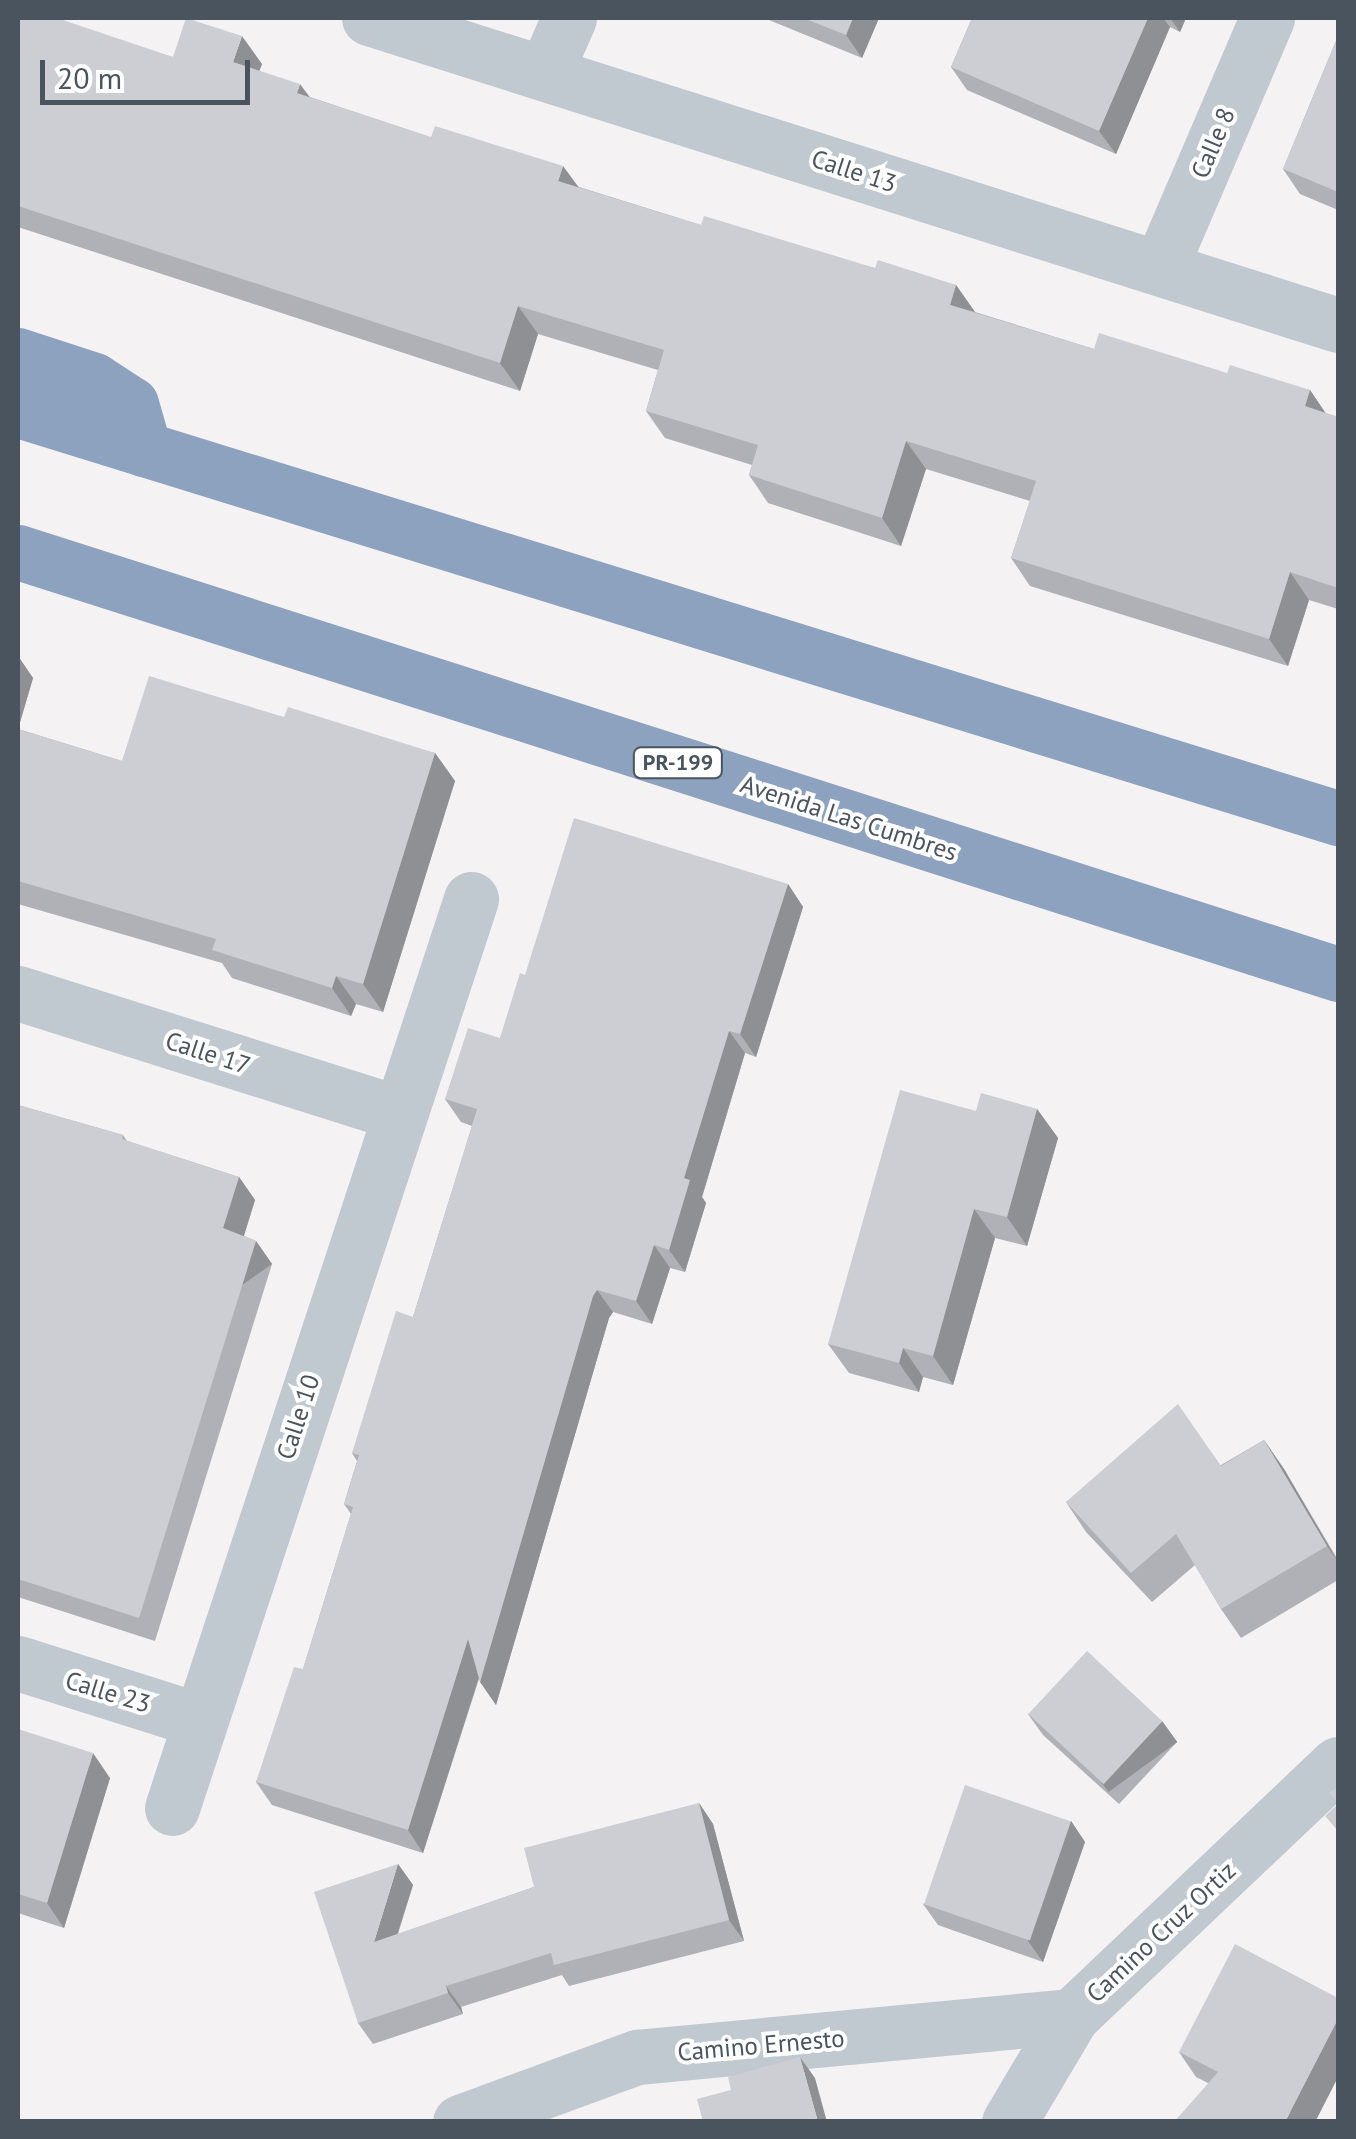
<!DOCTYPE html>
<html>
<head>
<meta charset="utf-8">
<style>
  body { margin:0 }
  #map { position:relative; width:1356px; height:2139px; overflow:hidden; background:#f4f2f2; font-family:"PT Sans",sans-serif }
  div>[style] { position:absolute }
  [style*='--x'] { left:calc(var(--x)*1px); top:calc(var(--y)*1px); width:calc(var(--w)*1px); rotate:calc(var(--a)*1deg) }
  .street>* { height:55px; margin:-27.5px; padding:0 27.5px; transform-origin:27.5px; border-radius:27.5px; background:#c0c8d0 }
  .highway>* { height:55px; margin:-27.5px; padding:0 27.5px; transform-origin:27.5px; border-radius:27.5px; background:#8ca2be }
  .wall>* { inset:0; background:#afb1b6 }
  .shaded-wall>* { inset:0; background:#8f9094; transform-origin:0 0 }
  .building>* { inset:0; background:#ccced4; transform-origin:0 0 }
  span { translate:-50% -50%; white-space:nowrap; text-align:center; line-height:1.15; -webkit-text-stroke:8px #fff; paint-order:stroke }
  .shield-label span { padding:2px 8px; background:#fff; border:2px solid; border-radius:8px; -webkit-text-stroke-width:0 }
  .shield-label { font-size:22px; color:#4a545f; font-weight:700 }
  .street-label { font-size:25px; color:#4a545f }
  .frame { position:absolute; inset:0; border:20px solid #4a545f; pointer-events:none }
  .scale { position:absolute; left:40px; top:60px; width:210px; height:45px; box-sizing:border-box; border:5px solid #4a545f; border-top:0; padding-left:12px; font-size:30px; line-height:35px; white-space:nowrap; color:#4a545f; -webkit-text-stroke:8px #fff; paint-order:stroke }
</style>
</head>
<body>
<div id="map">
  <div class="street">
    <i style="--x:369;--y:18;--w:1016;--a:17.58"></i>
    <i style="--x:545;--y:73;--w:60;--a:-66.4"></i>
    <i style="--x:1160;--y:268;--w:272;--a:-66.8"></i>
    <i style="--x:18;--y:993;--w:398;--a:17.5"></i>
    <i style="--x:18;--y:1663;--w:190;--a:17.5"></i>
    <i style="--x:172;--y:1808;--w:957;--a:-71.79"></i>
    <i style="--x:460;--y:2122;--w:189;--a:-20.2"></i>
    <i style="--x:637;--y:2057;--w:437;--a:-5.4"></i>
    <i style="--x:1009;--y:2122;--w:123;--a:-59.3"></i>
    <i style="--x:1072;--y:2016;--w:366;--a:-43.5"></i>
  </div>
  <div class="highway">
    <i style="--x:18;--y:355;--w:80;--a:18.2"></i>
    <i style="--x:94;--y:380;--w:44;--a:33"></i>
    <i style="--x:131;--y:404;--w:47;--a:73.9"></i>
    <i style="--x:18;--y:410;--w:1382;--a:17.18"></i>
    <i style="--x:18;--y:552;--w:1386;--a:17.73"></i>
  </div>
  <div class="wall">
    <i style="clip-path:polygon(18px 18px,173px 57px,262px 64px,259px 71px,310px 97px,579px 187px,701px 225px,875px 268px,956px 285px,975px 312px,1094px 349px,1310px 390px,1325px 413px,1338px 417px,1338px 609px,1309px 600px,1288px 666px,1030px 586px,1011px 558px,1030px 501px,926px 469px,901px 546px,768px 503px,749px 475px,752px 465px,665px 438px,646px 411px,658px 370px,538px 334px,520px 391px,18px 227px)"></i>
    <i style="clip-path:polygon(764px 18px,879px 18px,862px 58px)"></i>
    <i style="clip-path:polygon(972px 18px,1186px 18px,1180px 32px,1170px 27px,1116px 154px,967px 90px,951px 67px)"></i>
    <i style="clip-path:polygon(1338px 36px,1338px 210px,1300px 194px,1283px 169px)"></i>
    <i style="clip-path:polygon(18px 656px,33px 678px,18px 729px,122px 761px,284px 717px,435px 753px,455px 781px,383px 1012px,356px 1004px,351px 1016px,232px 978px,222px 963px,18px 904px)"></i>
    <i style="clip-path:polygon(788px 884px,803px 907px,756px 1057px,745px 1053px,702px 1197px,706px 1203px,685px 1272px,670px 1268px,652px 1324px,613px 1312px,609px 1318px,496px 1705px,479px 1679px,423px 1853px,272px 1805px,256px 1782px,303px 1669px,351px 1514px,344px 1504px,357px 1461px,352px 1453px,413px 1317px,472px 1126px,461px 1122px,445px 1099px,500px 1038px,525px 975px)"></i>
    <i style="clip-path:polygon(18px 1105px,123px 1135px,127px 1141px,239px 1177px,255px 1200px,244px 1236px,256px 1241px,272px 1264px,155px 1641px,18px 1597px)"></i>
    <i style="clip-path:polygon(1037px 1109px,1058px 1138px,1027px 1246px,995px 1238px,953px 1385px,923px 1377px,919px 1392px,849px 1373px,828px 1344px,976px 1111px)"></i>
    <i style="clip-path:polygon(1264px 1440px,1284px 1469px,1338px 1560px,1338px 1580px,1241px 1638px,1221px 1609px,1195px 1565px,1152px 1602px,1086px 1532px,1066px 1502px,1221px 1465px)"></i>
    <i style="clip-path:polygon(1028px 1714px,1162px 1721px,1177px 1742px,1119px 1804px,1043px 1735px)"></i>
    <i style="clip-path:polygon(18px 1729px,110px 1778px,64px 1928px,18px 1913px)"></i>
    <i style="clip-path:polygon(699px 1803px,713px 1824px,744px 1941px,569px 1986px,562px 1975px,461px 2007px,463px 2014px,373px 2044px,358px 2023px,398px 1864px,413px 1885px,398px 1934px,534px 1887px)"></i>
    <i style="clip-path:polygon(1071px 1821px,1085px 1842px,1043px 1962px,938px 1925px,923px 1904px)"></i>
    <i style="clip-path:polygon(1338px 1998px,1338px 2077px,1315px 2122px,1208px 2083px,1196px 2077px,1179px 2052px)"></i>
  </div>
  <div class="shaded-wall">
    <i style="clip-path:polygon(853px 18px,879px 18px,862px 58px,846px 35px)"></i>
    <i style="clip-path:polygon(1148px 18px,1163px 18px,1170px 27px,1116px 154px,1099px 131px)"></i>
    <i style="clip-path:polygon(1170px 18px,1186px 18px,1180px 32px)"></i>
    <i style="clip-path:polygon(242px 36px,262px 64px,252px 90px,233px 62px)"></i>
    <i style="clip-path:polygon(300px 84px,320px 111px,297px 93px)"></i>
    <i style="clip-path:polygon(563px 166px,583px 193px,558px 181px)"></i>
    <i style="clip-path:polygon(956px 285px,975px 312px,950px 305px)"></i>
    <i style="clip-path:polygon(518px 306px,538px 334px,520px 391px,500px 363px)"></i>
    <i style="clip-path:polygon(1310px 390px,1329px 418px,1305px 406px)"></i>
    <i style="clip-path:polygon(906px 441px,926px 469px,901px 546px,882px 518px)"></i>
    <i style="clip-path:polygon(1290px 572px,1309px 600px,1288px 666px,1269px 639px)"></i>
    <i style="clip-path:polygon(18px 656px,33px 678px,18px 729px)"></i>
    <i style="clip-path:polygon(435px 753px,455px 781px,383px 1012px,363px 984px)"></i>
    <i style="clip-path:polygon(788px 884px,803px 907px,756px 1057px,740px 1034px)"></i>
    <i style="clip-path:polygon(336px 976px,356px 1004px,351px 1016px,332px 988px)"></i>
    <i style="clip-path:polygon(729px 1031px,745px 1053px,702px 1197px,706px 1203px,685px 1272px,669px 1250px,684px 1178px)"></i>
    <i style="clip-path:polygon(1037px 1109px,1058px 1138px,1027px 1246px,1007px 1217px)"></i>
    <i style="clip-path:polygon(239px 1177px,255px 1200px,239px 1251px,223px 1228px)"></i>
    <i style="clip-path:polygon(974px 1209px,995px 1238px,953px 1385px,933px 1356px)"></i>
    <i style="left:256px;top:1241px;width:28px;height:395px;rotate:55deg"></i>
    <i style="clip-path:polygon(654px 1245px,670px 1268px,652px 1324px,636px 1301px)"></i>
    <i style="clip-path:polygon(597px 1290px,613px 1312px,609px 1318px,496px 1705px,480px 1682px,593px 1296px)"></i>
    <i style="clip-path:polygon(903px 1348px,923px 1377px,919px 1392px,899px 1363px)"></i>
    <i style="clip-path:polygon(1264px 1440px,1284px 1469px,1338px 1562px,1327px 1546px)"></i>
    <i style="clip-path:polygon(468px 1639px,484px 1661px,423px 1853px,408px 1830px)"></i>
    <i style="left:1162px;top:1721px;width:26px;height:85px;rotate:54deg"></i>
    <i style="clip-path:polygon(93px 1753px,110px 1778px,64px 1928px,47px 1903px)"></i>
    <i style="clip-path:polygon(699px 1803px,713px 1824px,744px 1941px,729px 1920px)"></i>
    <i style="clip-path:polygon(1071px 1821px,1085px 1842px,1043px 1962px,1028px 1941px)"></i>
    <i style="clip-path:polygon(398px 1864px,413px 1885px,388px 1963px,374px 1942px)"></i>
    <i style="clip-path:polygon(446px 1986px,461px 2007px,463px 2014px,448px 1993px)"></i>
    <i style="clip-path:polygon(1338px 2019px,1338px 2077px,1315px 2122px,1285px 2122px)"></i>
    <i style="clip-path:polygon(800px 2057px,815px 2078px,827px 2122px,818px 2122px)"></i>
  </div>
  <div class="building">
    <i style="clip-path:polygon(18px 18px,57px 18px,173px 57px,186px 18px,242px 36px,233px 62px,300px 84px,297px 93px,431px 137px,435px 126px,563px 166px,558px 181px,701px 225px,704px 216px,875px 268px,878px 260px,956px 285px,950px 305px,1094px 349px,1099px 333px,1227px 373px,1230px 365px,1310px 390px,1305px 406px,1338px 417px,1338px 588px,1290px 572px,1269px 639px,1011px 558px,1036px 481px,906px 441px,882px 518px,749px 475px,758px 445px,646px 411px,664px 350px,518px 306px,500px 363px,18px 206px)"></i>
    <i style="clip-path:polygon(803px 18px,853px 18px,846px 35px)"></i>
    <i style="clip-path:polygon(972px 18px,1148px 18px,1099px 131px,951px 67px)"></i>
    <i style="clip-path:polygon(1338px 36px,1338px 192px,1283px 169px)"></i>
    <i style="clip-path:polygon(149px 676px,284px 717px,288px 707px,435px 753px,363px 984px,336px 976px,332px 988px,212px 950px,216px 939px,18px 881px,18px 729px,122px 761px)"></i>
    <i style="clip-path:polygon(574px 818px,788px 884px,740px 1034px,729px 1031px,684px 1178px,690px 1180px,669px 1250px,654px 1245px,636px 1301px,597px 1290px,593px 1296px,480px 1682px,468px 1639px,408px 1830px,256px 1782px,294px 1667px,303px 1669px,353px 1507px,344px 1504px,359px 1455px,352px 1453px,396px 1311px,413px 1317px,477px 1109px,445px 1099px,468px 1028px,500px 1038px,520px 973px,525px 975px)"></i>
    <i style="clip-path:polygon(900px 1090px,976px 1111px,981px 1093px,1037px 1109px,1007px 1217px,974px 1209px,933px 1356px,903px 1348px,899px 1363px,828px 1344px)"></i>
    <i style="clip-path:polygon(18px 1105px,123px 1135px,122px 1139px,239px 1177px,223px 1228px,256px 1241px,139px 1618px,18px 1579px)"></i>
    <i style="clip-path:polygon(1178px 1404px,1221px 1466px,1264px 1440px,1327px 1546px,1221px 1609px,1176px 1534px,1131px 1573px,1066px 1502px)"></i>
    <i style="left:1087px;top:1651px;width:103px;height:86px;rotate:43deg"></i>
    <i style="clip-path:polygon(18px 1729px,93px 1753px,47px 1903px,18px 1894px)"></i>
    <i style="left:965px;top:1785px;width:112px;height:126px;rotate:19deg"></i>
    <i style="clip-path:polygon(1338px 1786px,1338px 1831px,1325px 1816px,1338px 1804px,1329px 1793px)"></i>
    <i style="clip-path:polygon(699px 1803px,729px 1920px,554px 1965px,551px 1953px,446px 1986px,448px 1993px,358px 2023px,314px 1892px,398px 1864px,374px 1942px,534px 1887px,524px 1848px)"></i>
    <i style="clip-path:polygon(1235px 1944px,1338px 1998px,1338px 2019px,1285px 2122px,1174px 2122px,1218px 2072px,1179px 2052px)"></i>
    <i style="clip-path:polygon(800px 2057px,818px 2122px,703px 2122px,697px 2099px,731px 2090px,728px 2077px)"></i>
  </div>
  <div class="shield-label">
    <span style="left:678px;top:763px">PR-199</span>
  </div>
  <div class="street-label">
    <span style="left:1213px;top:143px;rotate:-67deg">Calle 8</span>
    <span style="left:854px;top:171px;rotate:18deg">Calle 13</span>
    <span style="left:849px;top:818px;rotate:18deg">Avenida Las Cumbres</span>
    <span style="left:208px;top:1053px;rotate:18deg">Calle 17</span>
    <span style="left:298px;top:1417px;rotate:-72deg">Calle 10</span>
    <span style="left:108px;top:1692px;rotate:17deg">Calle 23</span>
    <span style="left:1161px;top:1932px;rotate:-43deg">Camino Cruz Ortiz</span>
    <span style="left:761px;top:2045px;rotate:-5deg">Camino Ernesto</span>
  </div>
  <div class="frame"></div>
  <div class="scale">20 m</div>
</div>
</body>
</html>
